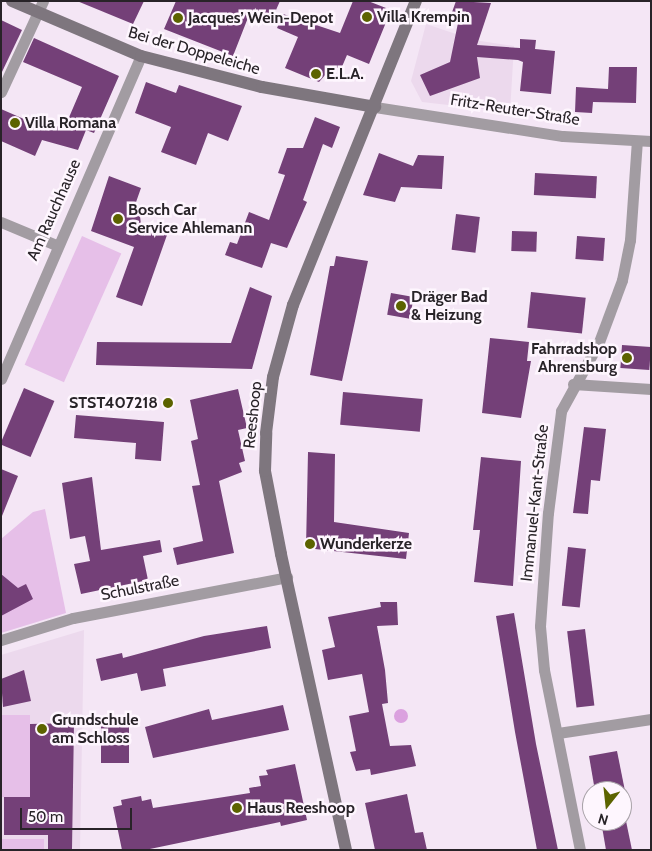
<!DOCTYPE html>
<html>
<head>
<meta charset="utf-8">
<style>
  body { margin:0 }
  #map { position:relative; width:652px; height:851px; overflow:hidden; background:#f4e6f5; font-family:Cabin,sans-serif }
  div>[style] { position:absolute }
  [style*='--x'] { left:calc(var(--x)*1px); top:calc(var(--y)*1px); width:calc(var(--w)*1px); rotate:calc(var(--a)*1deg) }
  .built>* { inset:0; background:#ecd9ed }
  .green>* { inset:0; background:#e6bfe8; transform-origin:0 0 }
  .water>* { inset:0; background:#dba1df }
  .round { border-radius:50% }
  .building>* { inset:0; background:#744078; transform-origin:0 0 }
  .street>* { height:11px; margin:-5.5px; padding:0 5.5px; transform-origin:5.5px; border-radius:5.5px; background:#a29ca2 }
  .secondary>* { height:12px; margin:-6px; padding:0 6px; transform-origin:6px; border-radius:6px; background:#7e767e }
  .dots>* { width:14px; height:14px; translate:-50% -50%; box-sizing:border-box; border:2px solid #fef6fe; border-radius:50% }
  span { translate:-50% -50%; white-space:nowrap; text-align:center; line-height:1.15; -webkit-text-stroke:5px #fef6fe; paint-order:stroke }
  .poi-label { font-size:16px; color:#282328; font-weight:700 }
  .left { translate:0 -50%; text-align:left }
  .right { translate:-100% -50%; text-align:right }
  .street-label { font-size:16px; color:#282328 }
  .frame { position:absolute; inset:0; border:2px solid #282328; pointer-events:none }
  .north { position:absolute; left:582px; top:781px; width:50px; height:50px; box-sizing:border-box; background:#fef6fe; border:1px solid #a8a2a8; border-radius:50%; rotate:196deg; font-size:14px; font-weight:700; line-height:20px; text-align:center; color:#282328 }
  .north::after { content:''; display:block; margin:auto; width:18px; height:22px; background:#5c6300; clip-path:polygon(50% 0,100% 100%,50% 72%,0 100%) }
  .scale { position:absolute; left:20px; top:808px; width:112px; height:22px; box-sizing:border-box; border:2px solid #282328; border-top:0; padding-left:6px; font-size:15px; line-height:18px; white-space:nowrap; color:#282328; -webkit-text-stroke:4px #fef6fe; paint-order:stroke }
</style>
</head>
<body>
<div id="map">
  <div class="built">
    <i style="clip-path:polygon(426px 24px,474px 40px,514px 46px,510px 112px,422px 102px,411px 81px)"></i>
    <i style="clip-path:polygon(84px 630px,80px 850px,1px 850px,1px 655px)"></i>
  </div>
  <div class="green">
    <i style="left:82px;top:236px;width:43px;height:141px;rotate:24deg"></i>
    <i style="clip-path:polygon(45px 509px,66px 613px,1px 633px,1px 539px,33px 512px)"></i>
    <i style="left:1px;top:715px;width:29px;height:82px"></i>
    <i style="left:44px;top:839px;width:11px;height:43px;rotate:90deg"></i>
  </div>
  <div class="water">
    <i class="round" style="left:394px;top:709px;width:14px;height:14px"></i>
  </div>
  <div class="building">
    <i style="clip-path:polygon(77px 1px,144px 1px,133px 24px)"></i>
    <i style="clip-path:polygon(176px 1px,280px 1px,272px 19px,251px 10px,233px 56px,164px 29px)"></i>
    <i style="clip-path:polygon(353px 1px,368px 1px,386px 8px,389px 15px,369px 64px,347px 55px,341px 69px,333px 66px,319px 82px,285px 68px,298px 37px,277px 28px,283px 14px,340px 33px)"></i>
    <i style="clip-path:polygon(456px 1px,491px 3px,477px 45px,520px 48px,520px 39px,536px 40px,535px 49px,555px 51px,551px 94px,520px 91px,523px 62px,518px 60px,477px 57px,480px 78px,430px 96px,420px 75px,450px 62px,459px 18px,451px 15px)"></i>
    <i style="clip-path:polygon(1px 20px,22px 30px,1px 74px)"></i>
    <i style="clip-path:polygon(34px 38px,119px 76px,94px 133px,86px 130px,78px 150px,42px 140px,35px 156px,1px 141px,1px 109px,49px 130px,52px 124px,64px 129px,82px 87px,23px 62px)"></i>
    <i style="clip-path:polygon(609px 67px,637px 67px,636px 103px,593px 102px,592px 113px,575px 112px,576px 87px,608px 89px)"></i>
    <i style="clip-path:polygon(146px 82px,176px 93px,179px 85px,242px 106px,228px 141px,208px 133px,196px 165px,161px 152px,171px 127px,135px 113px)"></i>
    <i style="clip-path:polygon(315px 117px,340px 127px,332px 148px,323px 144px,303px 200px,307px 202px,287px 248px,271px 243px,262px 268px,225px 255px,230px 242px,237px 244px,249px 212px,269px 220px,285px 175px,278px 173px,287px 148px,303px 148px)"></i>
    <i style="clip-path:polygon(379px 153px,413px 166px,418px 155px,444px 156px,442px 189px,401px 187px,395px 202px,363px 195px)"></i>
    <i style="left:535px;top:173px;width:62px;height:22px;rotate:3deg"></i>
    <i style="clip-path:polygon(109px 176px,141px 188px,135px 205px,139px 207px,141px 225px,167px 235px,142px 306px,116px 297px,134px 247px,91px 231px)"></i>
    <i style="left:456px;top:214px;width:24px;height:36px;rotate:7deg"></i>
    <i style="left:512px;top:231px;width:25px;height:20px;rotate:2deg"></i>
    <i style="left:577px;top:236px;width:28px;height:23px;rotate:4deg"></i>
    <i style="clip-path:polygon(336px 256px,368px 261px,342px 381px,310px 375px,330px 266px,334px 266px)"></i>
    <i style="clip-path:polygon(250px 287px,272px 296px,252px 369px,96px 365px,97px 342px,231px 343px)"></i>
    <i style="left:531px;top:292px;width:55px;height:36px;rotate:6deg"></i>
    <i style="left:391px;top:293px;width:23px;height:22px;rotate:10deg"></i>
    <i style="clip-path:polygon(490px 338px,529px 342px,527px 361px,531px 361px,521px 418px,482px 413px)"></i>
    <i style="left:622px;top:345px;width:29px;height:23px;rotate:4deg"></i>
    <i style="left:24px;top:388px;width:33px;height:61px;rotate:23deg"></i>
    <i style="clip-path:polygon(238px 389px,247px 428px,238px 430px,245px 461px,239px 463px,242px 472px,219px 481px,234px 553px,177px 565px,173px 548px,203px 541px,192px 486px,200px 485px,191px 441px,198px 439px,190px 400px)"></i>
    <i style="left:343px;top:392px;width:80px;height:33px;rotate:5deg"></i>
    <i style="clip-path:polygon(76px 415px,164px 422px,161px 461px,135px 459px,136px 443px,74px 438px)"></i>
    <i style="clip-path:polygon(584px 427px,606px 429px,600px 481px,591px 480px,588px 514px,573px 513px)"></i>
    <i style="clip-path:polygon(308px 452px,335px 454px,334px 522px,409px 533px,406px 559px,306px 548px)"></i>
    <i style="clip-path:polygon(481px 457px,521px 461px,513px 586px,474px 582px,480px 530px,473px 530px)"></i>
    <i style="clip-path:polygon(1px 469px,18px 476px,2px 516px,1px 516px)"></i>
    <i style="clip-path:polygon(92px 477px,101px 550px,160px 540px,162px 552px,143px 556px,148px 580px,81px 594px,74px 564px,90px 561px,85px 536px,70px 539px,62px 483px)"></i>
    <i style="left:568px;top:547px;width:18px;height:59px;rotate:6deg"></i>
    <i style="clip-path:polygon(1px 574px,18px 588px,26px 584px,33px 599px,1px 616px)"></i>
    <i style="clip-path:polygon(380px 602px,397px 602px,398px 625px,377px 626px,385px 670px,388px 703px,382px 704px,390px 746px,411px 745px,416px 766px,371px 775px,370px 769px,356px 771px,350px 752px,356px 751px,349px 716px,369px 712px,362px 674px,328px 680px,322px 650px,335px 647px,328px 617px,381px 607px)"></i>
    <i style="clip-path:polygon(514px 613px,536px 744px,558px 850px,537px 850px,515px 732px,496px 616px)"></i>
    <i style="clip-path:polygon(267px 626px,271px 648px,163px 669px,166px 686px,141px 691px,137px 673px,101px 681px,96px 659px,122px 653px,123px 658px,204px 636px)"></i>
    <i style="left:585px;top:629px;width:77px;height:18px;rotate:83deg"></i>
    <i style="clip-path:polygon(24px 670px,31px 701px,3px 707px,1px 679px)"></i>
    <i style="clip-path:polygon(283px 705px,289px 730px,153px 758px,145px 727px,209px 709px,212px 720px)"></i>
    <i style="left:101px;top:722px;width:28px;height:41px"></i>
    <i style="clip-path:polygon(74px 723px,72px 850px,48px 850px,48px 835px,4px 835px,4px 797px,30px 797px,30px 724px)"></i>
    <i style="clip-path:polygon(617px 751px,625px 791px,595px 791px,589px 756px)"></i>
    <i style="clip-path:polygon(295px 764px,307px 820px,281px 826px,280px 822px,145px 850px,122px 850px,113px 807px,122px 805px,121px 800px,141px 796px,142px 801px,151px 799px,153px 808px,250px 793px,249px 788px,261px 786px,259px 776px,268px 775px,266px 770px)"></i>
    <i style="clip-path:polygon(407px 794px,415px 833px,423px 832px,427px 850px,375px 850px,365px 803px)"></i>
    <i style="clip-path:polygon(601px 821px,626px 821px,632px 850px,606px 850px)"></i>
  </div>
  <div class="street">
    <i style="--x:1;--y:92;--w:100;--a:-65.2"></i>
    <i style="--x:375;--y:107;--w:190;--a:8.8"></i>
    <i style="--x:563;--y:136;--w:88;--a:3.3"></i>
    <i style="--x:1;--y:222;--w:60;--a:22.7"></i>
    <i style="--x:1;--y:379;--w:352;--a:-66.6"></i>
    <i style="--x:573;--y:384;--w:78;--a:3.7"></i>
    <i style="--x:1;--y:640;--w:75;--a:-17"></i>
    <i style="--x:73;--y:618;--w:218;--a:-10.8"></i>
    <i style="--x:558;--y:733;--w:94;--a:-8.6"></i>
    <i style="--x:580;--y:850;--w:184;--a:-101.3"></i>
    <i style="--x:544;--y:670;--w:44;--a:-95.2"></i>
    <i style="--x:540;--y:626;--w:113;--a:-86"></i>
    <i style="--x:548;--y:513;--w:103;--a:-82.7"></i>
    <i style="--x:561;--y:411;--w:79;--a:-61.2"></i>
    <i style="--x:599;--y:342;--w:66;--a:-69.6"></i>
    <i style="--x:622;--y:280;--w:41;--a:-78.7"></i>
    <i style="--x:630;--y:240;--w:99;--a:-86"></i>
  </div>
  <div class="secondary">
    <i style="--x:12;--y:1;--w:140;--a:23.1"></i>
    <i style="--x:141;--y:56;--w:125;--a:14.4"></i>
    <i style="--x:262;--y:87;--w:115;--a:10"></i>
    <i style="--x:346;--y:850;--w:303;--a:-102.4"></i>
    <i style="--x:281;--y:554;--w:85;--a:-100.9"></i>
    <i style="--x:265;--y:471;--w:38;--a:-88"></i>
    <i style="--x:266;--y:433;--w:56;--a:-82.9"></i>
    <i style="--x:273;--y:377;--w:75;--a:-74.5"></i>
    <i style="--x:293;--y:305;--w:328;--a:-68"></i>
  </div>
  <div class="dots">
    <i style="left:367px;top:17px;background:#5c6300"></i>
    <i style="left:178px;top:18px;background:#5c6300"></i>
    <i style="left:316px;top:74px;background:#5c6300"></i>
    <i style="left:15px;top:123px;background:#5c6300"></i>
    <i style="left:118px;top:219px;background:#5c6300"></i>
    <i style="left:401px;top:306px;background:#5c6300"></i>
    <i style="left:627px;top:358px;background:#5c6300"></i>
    <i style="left:168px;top:403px;background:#5c6300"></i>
    <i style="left:310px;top:544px;background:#5c6300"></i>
    <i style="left:42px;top:729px;background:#5c6300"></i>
    <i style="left:237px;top:808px;background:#5c6300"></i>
  </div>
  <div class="poi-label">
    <span class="left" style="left:377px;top:17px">Villa Krempin</span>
    <span class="left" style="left:188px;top:18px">Jacques’ Wein-Depot</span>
    <span class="left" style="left:326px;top:74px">E.L.A.</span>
    <span class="left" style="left:25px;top:123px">Villa Romana</span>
    <span class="left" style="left:128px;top:219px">Bosch Car<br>Service Ahlemann</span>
    <span class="left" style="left:411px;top:306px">Dräger Bad<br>&amp; Heizung</span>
    <span class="right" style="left:617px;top:358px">Fahrradshop<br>Ahrensburg</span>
    <span class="right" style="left:158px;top:403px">STST407218</span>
    <span class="left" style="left:320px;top:544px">Wunderkerze</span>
    <span class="left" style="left:52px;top:729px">Grundschule<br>am Schloss</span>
    <span class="left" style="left:247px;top:808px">Haus Reeshoop</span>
  </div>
  <div class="street-label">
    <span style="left:194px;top:51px;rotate:16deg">Bei der Doppeleiche</span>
    <span style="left:515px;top:110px;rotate:9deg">Fritz-Reuter-Straße</span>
    <span style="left:54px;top:210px;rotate:-66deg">Am Rauchhause</span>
    <span style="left:253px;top:415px;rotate:-84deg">Reeshoop</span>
    <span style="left:535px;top:503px;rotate:-84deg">Immanuel-Kant-Straße</span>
    <span style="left:140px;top:588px;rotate:-11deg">Schulstraße</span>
  </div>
  <div class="frame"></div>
  <div class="north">N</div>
  <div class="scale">50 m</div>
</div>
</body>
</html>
